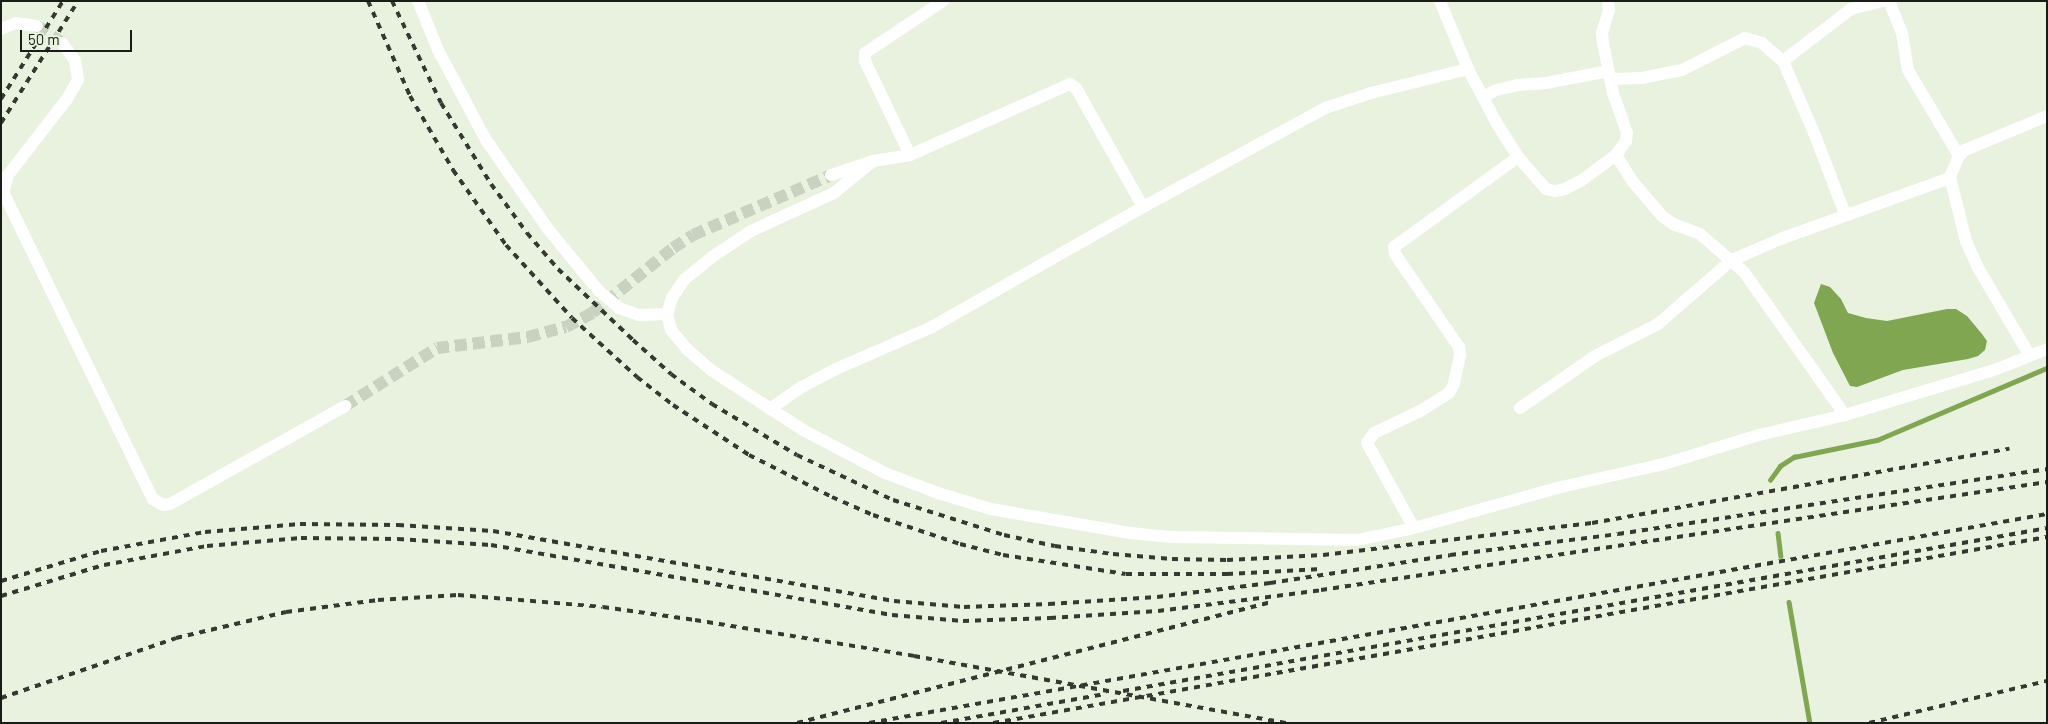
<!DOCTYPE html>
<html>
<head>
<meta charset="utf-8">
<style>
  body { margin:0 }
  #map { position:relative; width:2048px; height:724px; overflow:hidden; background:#e8f2de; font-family:Barlow,sans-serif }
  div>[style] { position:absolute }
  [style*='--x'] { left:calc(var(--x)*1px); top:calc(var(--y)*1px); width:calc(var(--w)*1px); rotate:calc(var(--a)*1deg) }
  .water>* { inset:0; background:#81a652 }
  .stream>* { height:4.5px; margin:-2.25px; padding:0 2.25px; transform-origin:2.25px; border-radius:2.25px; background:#81a652 }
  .street-tunnel>* { height:12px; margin-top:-6px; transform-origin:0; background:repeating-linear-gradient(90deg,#c9d2c0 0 12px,transparent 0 18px) }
  .street>* { height:12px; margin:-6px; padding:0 6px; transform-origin:6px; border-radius:6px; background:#fff }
  .rail>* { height:4px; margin-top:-2px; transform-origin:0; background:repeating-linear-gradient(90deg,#353931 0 6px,transparent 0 12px) }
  span { translate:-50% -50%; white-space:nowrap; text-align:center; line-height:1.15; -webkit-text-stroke:4.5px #e8f2de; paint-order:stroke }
  .frame { position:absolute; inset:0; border:2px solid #1a1d17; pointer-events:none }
  .scale { position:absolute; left:20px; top:30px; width:112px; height:22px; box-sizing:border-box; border:2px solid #1a1d17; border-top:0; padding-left:6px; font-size:15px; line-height:18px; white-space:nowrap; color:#1a1d17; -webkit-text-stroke:4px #e8f2de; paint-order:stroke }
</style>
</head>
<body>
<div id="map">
  <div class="water">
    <i style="clip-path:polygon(1821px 284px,1830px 287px,1841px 299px,1848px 313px,1866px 318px,1887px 321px,1947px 309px,1956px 309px,1967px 316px,1982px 334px,1987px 341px,1985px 350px,1978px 356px,1968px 359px,1903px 370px,1857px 387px,1850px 386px,1833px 353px,1814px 303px)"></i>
  </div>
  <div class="stream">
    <i style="--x:1770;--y:480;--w:17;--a:-54"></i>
    <i style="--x:1780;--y:466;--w:17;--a:-33"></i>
    <i style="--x:1794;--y:457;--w:85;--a:-11.6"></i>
    <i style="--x:1877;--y:440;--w:185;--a:-23"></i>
    <i style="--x:1778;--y:533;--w:23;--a:83"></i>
    <i style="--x:1789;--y:602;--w:123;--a:80.2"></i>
  </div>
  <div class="street-tunnel">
    <i style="--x:37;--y:26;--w:30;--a:34"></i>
    <i style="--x:345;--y:406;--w:109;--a:-32.2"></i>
    <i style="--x:437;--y:348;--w:92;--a:-6.9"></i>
    <i style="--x:528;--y:337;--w:39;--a:-15"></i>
    <i style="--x:566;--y:327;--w:30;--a:-28"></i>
    <i style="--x:592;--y:313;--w:104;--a:-38.7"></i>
    <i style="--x:673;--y:248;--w:24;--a:-33"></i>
    <i style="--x:693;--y:235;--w:150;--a:-23.5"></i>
  </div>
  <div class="street">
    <i style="--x:418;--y:1;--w:53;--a:67.8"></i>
    <i style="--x:438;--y:50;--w:102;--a:61.9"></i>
    <i style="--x:486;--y:140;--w:108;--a:55.1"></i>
    <i style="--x:548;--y:229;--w:80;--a:50.6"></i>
    <i style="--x:599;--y:291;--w:26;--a:40"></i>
    <i style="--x:619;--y:308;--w:21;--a:19"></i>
    <i style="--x:639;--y:315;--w:28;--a:-2"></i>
    <i style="--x:1440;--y:1;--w:74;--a:67.6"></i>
    <i style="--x:1468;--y:69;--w:60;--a:62.2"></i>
    <i style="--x:1496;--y:122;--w:41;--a:57.8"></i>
    <i style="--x:1518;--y:157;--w:43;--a:48.8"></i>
    <i style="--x:1546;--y:189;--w:9;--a:13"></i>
    <i style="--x:1555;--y:191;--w:10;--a:-11"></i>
    <i style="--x:1565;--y:189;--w:19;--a:-28"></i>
    <i style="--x:1582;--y:180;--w:42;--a:-36.3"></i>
    <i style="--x:1608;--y:1;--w:9;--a:84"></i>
    <i style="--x:1609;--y:10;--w:24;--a:107"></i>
    <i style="--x:1602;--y:33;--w:10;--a:84"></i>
    <i style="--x:1603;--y:43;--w:51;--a:78.7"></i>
    <i style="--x:1613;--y:93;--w:42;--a:70.7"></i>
    <i style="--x:1627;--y:133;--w:8;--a:97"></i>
    <i style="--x:1626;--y:141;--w:17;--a:126"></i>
    <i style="--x:1616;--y:155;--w:32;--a:58"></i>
    <i style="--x:1633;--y:182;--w:45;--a:49.5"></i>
    <i style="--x:1662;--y:216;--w:14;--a:36"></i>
    <i style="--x:1673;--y:224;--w:29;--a:20"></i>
    <i style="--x:1700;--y:234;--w:58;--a:40.8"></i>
    <i style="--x:1744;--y:272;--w:175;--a:54.8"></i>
    <i style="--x:1889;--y:1;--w:35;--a:68"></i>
    <i style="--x:1902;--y:33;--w:37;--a:81"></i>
    <i style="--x:1908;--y:70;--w:100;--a:59.3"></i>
    <i style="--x:1;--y:29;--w:16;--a:-22"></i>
    <i style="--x:16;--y:23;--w:21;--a:8"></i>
    <i style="--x:62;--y:43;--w:21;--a:53"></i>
    <i style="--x:75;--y:60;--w:20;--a:81"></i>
    <i style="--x:78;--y:80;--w:22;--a:120"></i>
    <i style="--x:67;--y:99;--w:96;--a:127.8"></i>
    <i style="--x:8;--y:175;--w:18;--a:106"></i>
    <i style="--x:3;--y:192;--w:342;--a:64"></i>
    <i style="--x:153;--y:499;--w:12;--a:31"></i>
    <i style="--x:163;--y:505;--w:7;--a:-8"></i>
    <i style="--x:170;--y:504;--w:201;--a:-29.2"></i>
    <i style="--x:1610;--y:79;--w:32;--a:-2"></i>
    <i style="--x:1642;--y:78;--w:41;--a:-11.3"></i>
    <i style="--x:1682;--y:70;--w:71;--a:-26.9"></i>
    <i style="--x:1745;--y:38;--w:18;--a:16"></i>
    <i style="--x:1762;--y:43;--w:28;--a:41"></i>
    <i style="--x:1483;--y:97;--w:15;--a:-28"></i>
    <i style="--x:1496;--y:90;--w:22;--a:-13"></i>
    <i style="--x:1517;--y:85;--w:29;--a:-4"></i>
    <i style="--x:1546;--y:83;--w:64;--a:-10.8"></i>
    <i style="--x:910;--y:155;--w:104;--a:-115.6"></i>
    <i style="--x:865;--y:61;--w:8;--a:-90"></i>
    <i style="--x:865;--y:53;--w:94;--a:-33.7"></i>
    <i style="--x:1518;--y:157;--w:153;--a:144"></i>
    <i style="--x:1394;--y:247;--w:7;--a:82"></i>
    <i style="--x:1395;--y:254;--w:113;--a:55.5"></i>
    <i style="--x:1459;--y:347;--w:8;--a:83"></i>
    <i style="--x:1460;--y:355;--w:30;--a:102"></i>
    <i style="--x:1454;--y:384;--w:10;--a:119"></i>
    <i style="--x:1449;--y:393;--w:36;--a:148"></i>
    <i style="--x:1418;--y:412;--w:49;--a:154.5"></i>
    <i style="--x:1374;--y:433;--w:12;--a:125"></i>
    <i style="--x:1367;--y:443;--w:97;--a:61.1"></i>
    <i style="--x:1414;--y:528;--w:153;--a:-15.6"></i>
    <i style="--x:1561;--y:487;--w:106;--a:-12.6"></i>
    <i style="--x:1664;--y:464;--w:99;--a:-17"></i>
    <i style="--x:1759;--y:435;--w:88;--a:-13.1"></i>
    <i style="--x:1845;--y:415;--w:159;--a:-16.8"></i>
    <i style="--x:1997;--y:369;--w:54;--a:-21.8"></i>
    <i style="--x:873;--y:161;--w:50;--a:140.6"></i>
    <i style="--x:834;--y:193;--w:91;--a:155.4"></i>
    <i style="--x:751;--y:231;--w:47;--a:146.3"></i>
    <i style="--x:712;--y:257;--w:36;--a:141"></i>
    <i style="--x:684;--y:280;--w:22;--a:124"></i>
    <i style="--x:672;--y:298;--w:17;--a:107"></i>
    <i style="--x:667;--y:314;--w:16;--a:76"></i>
    <i style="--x:671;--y:330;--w:26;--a:50"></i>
    <i style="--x:688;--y:350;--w:30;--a:41"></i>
    <i style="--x:711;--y:370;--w:110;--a:33.1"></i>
    <i style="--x:803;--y:430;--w:93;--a:27.7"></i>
    <i style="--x:885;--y:473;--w:57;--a:20.7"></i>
    <i style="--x:938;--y:493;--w:55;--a:16.8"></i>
    <i style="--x:991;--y:509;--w:141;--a:9.8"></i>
    <i style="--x:1130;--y:533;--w:41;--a:5.6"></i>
    <i style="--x:1171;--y:537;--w:186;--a:0.9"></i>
    <i style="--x:1357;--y:540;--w:58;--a:-11.9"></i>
    <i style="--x:831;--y:175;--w:44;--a:-18.4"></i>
    <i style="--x:873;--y:161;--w:37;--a:-9"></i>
    <i style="--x:910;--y:155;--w:175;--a:-23.9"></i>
    <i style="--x:1070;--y:84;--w:7;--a:34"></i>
    <i style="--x:1076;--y:88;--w:137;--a:60.6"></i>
    <i style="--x:1143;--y:207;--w:207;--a:-28.5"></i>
    <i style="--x:1325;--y:108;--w:48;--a:-18.1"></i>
    <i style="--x:1371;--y:93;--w:100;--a:-13.9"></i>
    <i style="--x:1950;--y:177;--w:66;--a:76"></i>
    <i style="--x:1966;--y:241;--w:27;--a:66"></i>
    <i style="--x:1977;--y:266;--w:104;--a:59.5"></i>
    <i style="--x:1845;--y:214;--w:87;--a:-110.9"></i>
    <i style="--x:1814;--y:133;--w:78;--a:-113.3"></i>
    <i style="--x:1783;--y:61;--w:86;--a:-37.4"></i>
    <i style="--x:1851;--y:9;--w:33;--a:-14"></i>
    <i style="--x:1520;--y:408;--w:91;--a:-34.7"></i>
    <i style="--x:1595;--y:356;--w:71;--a:-26.9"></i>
    <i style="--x:1658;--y:324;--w:98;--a:-40.9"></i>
    <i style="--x:1732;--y:260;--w:56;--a:-23.3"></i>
    <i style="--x:1783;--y:238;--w:171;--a:-19.8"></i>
    <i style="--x:1944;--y:180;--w:7;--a:-27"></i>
    <i style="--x:1950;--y:177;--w:23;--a:-67"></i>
    <i style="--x:1959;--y:156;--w:8;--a:-45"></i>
    <i style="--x:1965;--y:150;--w:89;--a:-22.5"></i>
    <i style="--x:770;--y:409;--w:39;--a:-35"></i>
    <i style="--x:802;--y:387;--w:38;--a:-28"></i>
    <i style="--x:836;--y:369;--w:103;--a:-23.6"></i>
    <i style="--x:930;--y:328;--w:245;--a:-29.6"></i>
  </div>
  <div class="rail">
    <i style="--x:368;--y:1;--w:104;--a:66.1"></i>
    <i style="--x:410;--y:96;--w:86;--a:59.8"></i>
    <i style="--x:453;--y:170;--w:92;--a:54.8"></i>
    <i style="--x:506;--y:245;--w:98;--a:47.9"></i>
    <i style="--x:572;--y:318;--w:88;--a:42.2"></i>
    <i style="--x:637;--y:377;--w:46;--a:37.9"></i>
    <i style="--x:673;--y:405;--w:91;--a:33.3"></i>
    <i style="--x:749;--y:455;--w:93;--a:26.8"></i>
    <i style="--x:832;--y:497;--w:45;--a:23.7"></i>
    <i style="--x:873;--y:515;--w:92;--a:18.4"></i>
    <i style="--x:960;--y:544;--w:44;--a:14.3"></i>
    <i style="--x:1003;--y:555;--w:124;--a:8.8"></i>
    <i style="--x:1126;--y:574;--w:101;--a:0"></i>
    <i style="--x:1227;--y:574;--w:94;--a:-3"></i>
    <i style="--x:392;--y:1;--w:113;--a:64.3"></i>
    <i style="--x:441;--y:103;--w:95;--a:58.3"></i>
    <i style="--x:491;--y:184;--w:61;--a:53.7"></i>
    <i style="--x:527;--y:233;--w:48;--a:49.3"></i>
    <i style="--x:558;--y:269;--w:103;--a:43.4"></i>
    <i style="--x:633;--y:340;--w:51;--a:41.8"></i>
    <i style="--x:671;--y:374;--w:51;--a:36.2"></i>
    <i style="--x:712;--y:404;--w:99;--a:31"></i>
    <i style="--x:797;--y:455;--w:106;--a:25.1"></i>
    <i style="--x:893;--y:500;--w:116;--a:17.5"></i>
    <i style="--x:1004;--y:535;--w:52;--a:12.2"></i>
    <i style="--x:1055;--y:546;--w:59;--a:7.9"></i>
    <i style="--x:1113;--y:554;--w:59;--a:4.8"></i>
    <i style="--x:1172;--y:559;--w:55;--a:1"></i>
    <i style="--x:1227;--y:560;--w:96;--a:-3"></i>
    <i style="--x:1323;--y:555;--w:271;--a:-6.8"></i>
    <i style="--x:1592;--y:523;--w:424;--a:-10.1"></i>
    <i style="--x:1;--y:99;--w:116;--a:-57.7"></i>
    <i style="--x:1;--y:123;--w:144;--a:-57.7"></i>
    <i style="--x:1;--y:581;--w:104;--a:-16.7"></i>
    <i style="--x:101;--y:551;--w:106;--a:-10.4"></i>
    <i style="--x:205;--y:532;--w:95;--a:-4.8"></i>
    <i style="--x:300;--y:524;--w:98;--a:0.6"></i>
    <i style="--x:398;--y:525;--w:95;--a:3.6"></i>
    <i style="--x:493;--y:531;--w:407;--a:9.9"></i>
    <i style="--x:894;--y:601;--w:70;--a:4.9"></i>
    <i style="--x:964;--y:607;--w:85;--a:-2"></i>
    <i style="--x:1049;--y:604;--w:108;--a:-3.7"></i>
    <i style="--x:1157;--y:597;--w:114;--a:-7.1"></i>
    <i style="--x:1270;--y:583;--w:182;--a:-8.8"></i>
    <i style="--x:1450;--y:555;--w:169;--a:-7.1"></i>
    <i style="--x:1618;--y:534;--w:434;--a:-8.6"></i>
    <i style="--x:1;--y:596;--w:108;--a:-16.8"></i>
    <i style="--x:104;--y:565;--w:105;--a:-10.5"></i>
    <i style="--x:207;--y:546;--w:94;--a:-4.9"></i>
    <i style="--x:301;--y:538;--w:97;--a:0.6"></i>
    <i style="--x:398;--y:539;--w:93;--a:3.7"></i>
    <i style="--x:491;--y:545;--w:407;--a:9.9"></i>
    <i style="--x:892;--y:615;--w:71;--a:4.8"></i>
    <i style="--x:963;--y:621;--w:87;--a:-2"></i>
    <i style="--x:1050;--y:618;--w:108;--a:-3.7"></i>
    <i style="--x:1158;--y:611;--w:164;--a:-7.3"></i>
    <i style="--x:1321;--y:590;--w:734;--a:-8.46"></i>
    <i style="--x:1123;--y:691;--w:938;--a:-10"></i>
    <i style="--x:1;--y:698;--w:185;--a:-18.9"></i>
    <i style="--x:176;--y:638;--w:113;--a:-13.3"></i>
    <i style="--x:286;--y:612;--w:93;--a:-7.4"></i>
    <i style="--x:378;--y:600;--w:80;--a:-3.6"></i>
    <i style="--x:458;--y:595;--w:145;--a:4.7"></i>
    <i style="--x:603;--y:607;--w:93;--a:8"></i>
    <i style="--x:695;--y:620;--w:222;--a:9.3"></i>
    <i style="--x:914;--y:656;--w:379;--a:10.2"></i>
    <i style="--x:797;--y:723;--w:491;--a:-14.3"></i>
    <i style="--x:869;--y:723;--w:1196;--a:-10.06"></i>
    <i style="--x:941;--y:723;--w:168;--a:-10"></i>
    <i style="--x:993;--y:723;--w:1070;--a:-10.01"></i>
    <i style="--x:1869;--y:723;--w:183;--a:-13.3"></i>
  </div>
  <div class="frame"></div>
  <div class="scale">50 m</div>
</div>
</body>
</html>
